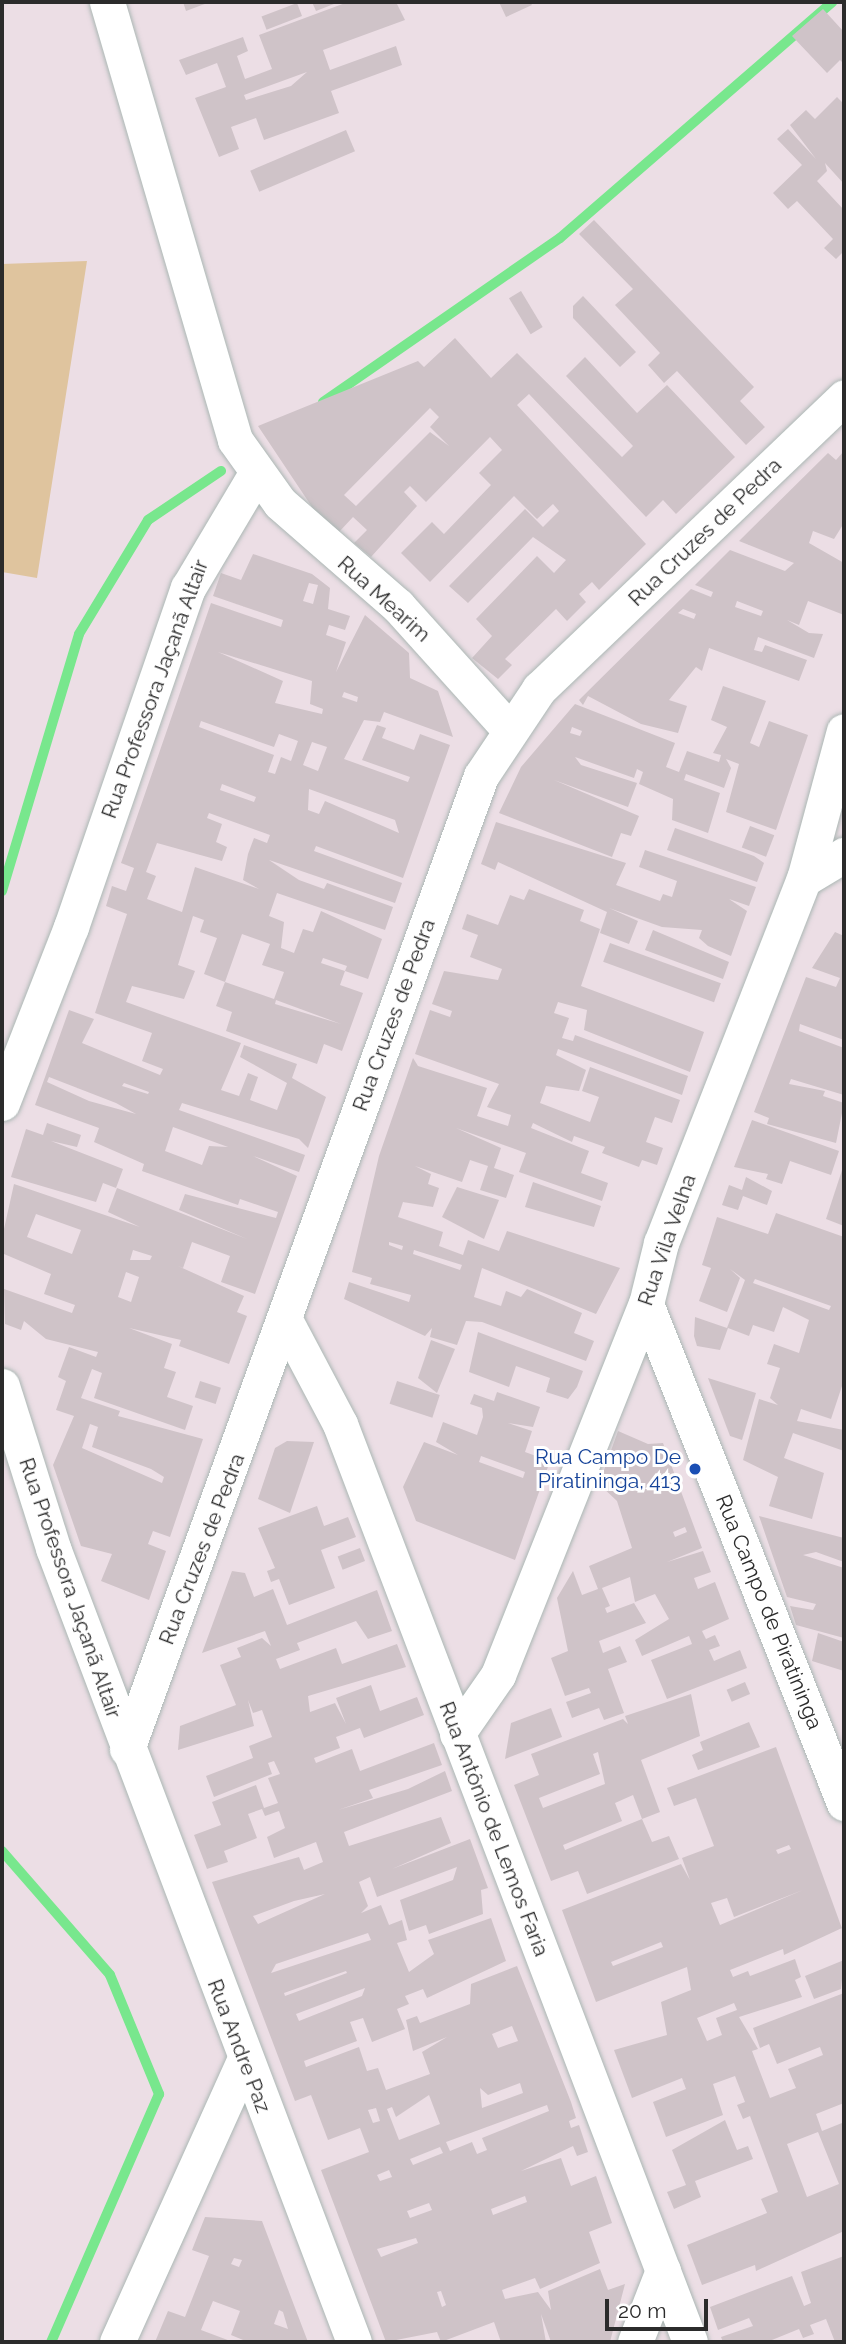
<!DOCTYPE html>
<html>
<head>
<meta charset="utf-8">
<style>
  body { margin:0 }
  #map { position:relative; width:846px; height:2344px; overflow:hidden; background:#ecdee5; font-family:Raleway,sans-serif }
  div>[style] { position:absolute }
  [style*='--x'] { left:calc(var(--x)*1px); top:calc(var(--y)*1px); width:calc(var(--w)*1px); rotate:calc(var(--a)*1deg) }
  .green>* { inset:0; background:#dfc49e }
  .stream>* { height:10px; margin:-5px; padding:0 5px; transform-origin:5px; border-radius:5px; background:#78e78d }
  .building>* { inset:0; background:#cfc3c8; transform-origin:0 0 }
  .roads { filter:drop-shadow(0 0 2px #abb7b4) drop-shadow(0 0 2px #abb7b4) }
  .minor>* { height:35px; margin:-17.5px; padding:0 17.5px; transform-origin:17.5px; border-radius:17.5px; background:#fff }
  .dots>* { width:19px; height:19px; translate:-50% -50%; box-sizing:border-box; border:4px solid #fff; border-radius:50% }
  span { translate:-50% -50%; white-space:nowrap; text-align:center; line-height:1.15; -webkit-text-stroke:6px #fff; paint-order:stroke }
  .street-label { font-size:21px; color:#2b2b2b }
  .transit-label { font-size:21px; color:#164399 }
  .right { translate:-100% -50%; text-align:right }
  .frame { position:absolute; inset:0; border:4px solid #2b2b2b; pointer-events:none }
  .scale { position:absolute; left:605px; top:2299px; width:103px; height:32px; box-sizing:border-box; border:4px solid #2b2b2b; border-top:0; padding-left:9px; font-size:21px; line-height:24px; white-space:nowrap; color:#2b2b2b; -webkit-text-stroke:5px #fff; paint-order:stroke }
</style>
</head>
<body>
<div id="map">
  <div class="green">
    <i style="clip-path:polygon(87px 261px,37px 578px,2px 572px,2px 264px)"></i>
  </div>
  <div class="stream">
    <i style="--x:323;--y:402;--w:288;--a:-34.7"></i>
    <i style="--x:560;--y:238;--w:360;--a:-40.9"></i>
    <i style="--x:2;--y:891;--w:268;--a:-73.3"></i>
    <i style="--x:79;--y:634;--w:133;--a:-58.8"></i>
    <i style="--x:148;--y:520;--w:88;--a:-33.9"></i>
    <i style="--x:2;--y:1851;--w:164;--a:48.9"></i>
    <i style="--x:110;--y:1975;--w:129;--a:67.6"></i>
    <i style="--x:159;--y:2094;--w:270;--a:113.5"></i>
  </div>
  <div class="building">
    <i style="clip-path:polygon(183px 2px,210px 2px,186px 11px)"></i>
    <i style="clip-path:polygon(312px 2px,339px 2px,316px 11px)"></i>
    <i style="clip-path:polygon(evenodd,348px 2px,396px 2px,405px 20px,323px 50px,330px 70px,396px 46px,402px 65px,331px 91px,339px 113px,264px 140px,256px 118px,231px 127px,239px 149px,219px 157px,195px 98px,226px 87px,217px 63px,186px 75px,179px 60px,243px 37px,248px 51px,237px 56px,245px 79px,272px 69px,259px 35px,348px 2px,307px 72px,291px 86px,246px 100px,244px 95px,307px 72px)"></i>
    <i style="clip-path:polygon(499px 2px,530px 2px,532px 5px,506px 17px)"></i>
    <i style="left:297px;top:3px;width:14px;height:38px;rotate:69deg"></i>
    <i style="clip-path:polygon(823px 9px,844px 32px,844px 64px,840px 60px,827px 73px,792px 36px)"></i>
    <i style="clip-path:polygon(837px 97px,844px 104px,844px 184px,825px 163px,827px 171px,817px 181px,844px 210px,844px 251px,836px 259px,824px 248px,833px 239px,797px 201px,788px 209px,773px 193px,802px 165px,777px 139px,788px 129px,816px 159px,790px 125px,806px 110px,815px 119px)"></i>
    <i style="left:346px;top:130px;width:23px;height:104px;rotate:67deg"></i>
    <i style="clip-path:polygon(594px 220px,754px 387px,740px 401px,765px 427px,746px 445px,677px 371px,664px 383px,648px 365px,660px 353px,615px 305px,633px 289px,579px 234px)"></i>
    <i style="left:521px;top:291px;width:42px;height:14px;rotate:59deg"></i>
    <i style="clip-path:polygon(583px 296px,636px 352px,620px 367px,573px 318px,573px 306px)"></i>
    <i style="clip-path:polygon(evenodd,455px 338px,491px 378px,517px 353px,622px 457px,633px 446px,566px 376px,585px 357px,637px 413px,667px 385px,735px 457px,676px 514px,663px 500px,646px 517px,529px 394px,517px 405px,646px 544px,599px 590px,592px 582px,579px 594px,586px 602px,567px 621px,556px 609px,505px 659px,512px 665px,498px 679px,472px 658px,492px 636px,476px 619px,537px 556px,554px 573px,566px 560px,533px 537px,468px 603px,449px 586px,525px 509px,543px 527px,559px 511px,553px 504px,537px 519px,514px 496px,430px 582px,401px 553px,432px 522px,444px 534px,491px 485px,479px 473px,502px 450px,490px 437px,426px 502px,410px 486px,404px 492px,417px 506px,371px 557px,354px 543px,367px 530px,353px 517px,339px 532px,320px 519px,258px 426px,418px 361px,424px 367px,455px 338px,430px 408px,439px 417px,430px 427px,449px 446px,430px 432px,356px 506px,344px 495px,430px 408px)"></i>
    <i style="clip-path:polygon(evenodd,844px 451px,844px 523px,834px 539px,813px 531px,809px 543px,844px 563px,844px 615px,808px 601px,799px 625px,787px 620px,809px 633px,823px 634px,814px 658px,758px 637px,754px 650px,762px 652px,765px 645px,807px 660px,799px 681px,709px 648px,702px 671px,696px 667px,669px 700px,687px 706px,678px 733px,641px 724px,588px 696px,583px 705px,579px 700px,691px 589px,711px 597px,713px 592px,695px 585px,730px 550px,785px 571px,794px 563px,739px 541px,828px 453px,836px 460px,844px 451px,737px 601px,763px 611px,761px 616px,735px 607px,737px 601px,844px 451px,683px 609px,696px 614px,694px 619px,678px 613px,683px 609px)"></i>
    <i style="clip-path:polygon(evenodd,253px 554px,312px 574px,330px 588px,328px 609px,350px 616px,345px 630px,329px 625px,326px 635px,346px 642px,336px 672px,365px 615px,409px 653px,410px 678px,438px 691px,453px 737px,384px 712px,380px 722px,364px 720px,344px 759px,408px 782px,410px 777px,362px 760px,377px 725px,386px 728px,382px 738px,414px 750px,420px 734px,450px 745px,403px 878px,316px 846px,314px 851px,402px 883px,395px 903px,269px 860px,299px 880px,324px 889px,327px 883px,393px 907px,385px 930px,277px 893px,269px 916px,284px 922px,281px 948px,294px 953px,303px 929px,313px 932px,321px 911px,382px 939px,368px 979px,345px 971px,340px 985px,363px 993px,342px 1051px,324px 1044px,317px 1064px,226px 1031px,232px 1012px,216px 1006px,225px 982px,274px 999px,284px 972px,262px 965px,270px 944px,242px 934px,225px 982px,204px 974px,217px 938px,200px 932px,204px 920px,193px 916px,178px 965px,195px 971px,184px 999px,132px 986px,126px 1002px,241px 1043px,221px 1090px,239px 1096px,248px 1073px,258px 1077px,250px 1100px,277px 1110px,287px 1083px,240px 1057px,244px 1045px,297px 1064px,292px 1078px,326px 1097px,308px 1148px,299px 1139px,182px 1103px,179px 1110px,305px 1155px,299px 1172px,253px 1156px,297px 1176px,255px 1294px,221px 1282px,230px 1256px,192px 1242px,183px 1268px,178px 1266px,244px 1296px,237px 1312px,247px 1316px,229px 1364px,179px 1346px,181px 1340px,129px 1328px,172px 1344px,164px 1368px,176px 1372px,167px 1397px,193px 1406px,185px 1430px,94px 1398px,102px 1373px,92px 1369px,81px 1398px,120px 1411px,118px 1416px,203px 1439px,170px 1537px,153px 1531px,148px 1544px,166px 1551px,149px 1600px,101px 1581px,112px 1554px,81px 1546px,53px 1465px,74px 1416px,56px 1410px,66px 1381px,58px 1377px,69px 1347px,96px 1357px,98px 1352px,46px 1339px,24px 1321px,21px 1330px,5px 1324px,4px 1289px,72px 1313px,75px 1305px,44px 1294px,51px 1274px,4px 1254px,4px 1229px,14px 1184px,140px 1227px,108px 1212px,117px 1188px,247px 1239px,179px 1210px,185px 1194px,276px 1218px,278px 1212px,240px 1199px,238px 1205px,142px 1171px,144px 1164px,94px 1142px,99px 1128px,35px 1105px,69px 1010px,94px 1019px,82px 1043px,160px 1075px,163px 1069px,142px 1061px,152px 1033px,95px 1013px,127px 914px,106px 906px,112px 886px,126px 891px,134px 868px,121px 863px,211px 603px,281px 627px,283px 620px,213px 596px,221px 573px,241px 580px,253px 554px,309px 583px,318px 585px,313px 604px,303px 601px,309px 583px,253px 554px,218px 652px,312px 681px,310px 704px,323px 709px,322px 714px,275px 703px,283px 681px,218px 652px,253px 554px,344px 692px,358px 697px,357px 702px,342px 697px,344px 692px,253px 554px,201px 721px,274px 747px,279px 734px,298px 741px,291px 761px,281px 757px,275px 774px,268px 772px,274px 755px,199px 727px,201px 721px,253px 554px,312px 742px,327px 747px,318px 771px,303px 765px,312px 742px,253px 554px,222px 784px,256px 797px,254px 802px,220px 790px,222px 784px,253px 554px,309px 789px,395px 820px,399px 833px,325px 801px,319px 814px,308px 810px,309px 789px,253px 554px,209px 813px,270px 835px,267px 843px,254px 838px,248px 854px,243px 880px,259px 889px,195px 867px,182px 912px,147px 899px,156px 876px,146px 872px,157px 843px,222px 861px,227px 847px,216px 842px,222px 824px,207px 818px,209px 813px,253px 554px,323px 958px,347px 966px,345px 971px,321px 963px,323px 958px,253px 554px,276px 1000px,341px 1024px,275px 1004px,276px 1000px,253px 554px,49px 1077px,116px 1103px,136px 1114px,89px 1101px,47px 1082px,49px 1077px,253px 554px,124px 1083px,149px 1092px,148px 1094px,122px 1086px,124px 1083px,253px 554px,173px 1127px,228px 1147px,209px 1146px,202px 1165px,165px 1151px,173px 1127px,253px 554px,36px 1214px,81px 1230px,72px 1254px,27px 1237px,36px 1214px,253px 554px,133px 1250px,152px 1256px,150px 1260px,130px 1260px,133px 1250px,253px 554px,126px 1272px,139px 1277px,131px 1302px,118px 1297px,126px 1272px,253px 554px,90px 1424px,98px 1427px,92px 1447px,151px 1469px,164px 1477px,162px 1483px,82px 1448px,90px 1424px)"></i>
    <i style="clip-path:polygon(evenodd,723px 686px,766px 701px,750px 743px,759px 747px,769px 721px,808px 735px,776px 830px,726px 812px,739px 764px,726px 759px,731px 768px,724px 788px,686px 774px,684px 780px,720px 793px,708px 833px,672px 820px,673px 799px,639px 784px,643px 772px,637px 769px,634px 778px,575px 757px,581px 765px,637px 783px,628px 807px,554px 780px,639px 816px,631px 836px,621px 833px,612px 857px,499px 813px,521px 767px,575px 704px,675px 743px,666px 767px,679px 772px,687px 751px,719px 762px,721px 755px,713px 753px,727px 727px,711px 720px,723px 686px,572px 727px,582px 731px,580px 736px,570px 733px,572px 727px)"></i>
    <i style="clip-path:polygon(496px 822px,626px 863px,616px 885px,660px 901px,663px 894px,672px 897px,677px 881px,639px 867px,645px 850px,756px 887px,749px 906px,729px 899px,747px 911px,731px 956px,708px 946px,699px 938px,702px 930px,662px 927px,609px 908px,638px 921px,629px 944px,600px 933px,607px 912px,498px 862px,495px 870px,481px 864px)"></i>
    <i style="left:750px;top:826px;width:26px;height:23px;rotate:21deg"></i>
    <i style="clip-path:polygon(675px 828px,754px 856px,764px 863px,757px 882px,667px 850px)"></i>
    <i style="clip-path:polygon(evenodd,529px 889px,584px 910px,580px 921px,600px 929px,581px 986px,704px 1032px,690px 1072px,584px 1030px,587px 1010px,558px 1002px,554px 1013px,569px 1018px,562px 1038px,573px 1041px,575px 1035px,688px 1076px,682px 1095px,558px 1049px,556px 1055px,586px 1070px,579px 1091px,546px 1086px,540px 1103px,590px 1122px,599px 1097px,582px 1091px,590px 1067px,680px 1100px,672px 1123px,655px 1117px,646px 1142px,663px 1148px,657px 1165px,642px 1160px,639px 1167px,602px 1153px,605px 1147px,574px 1136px,572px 1142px,533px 1123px,531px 1128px,589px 1151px,581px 1173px,608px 1183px,602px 1201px,519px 1172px,526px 1153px,456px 1128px,501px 1148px,494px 1168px,514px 1175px,506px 1198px,480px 1190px,488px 1166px,470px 1160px,462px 1182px,415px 1166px,431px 1174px,428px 1184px,439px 1188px,433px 1207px,403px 1202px,398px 1217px,443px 1232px,439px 1246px,463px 1255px,468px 1240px,499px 1251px,507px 1231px,620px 1268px,596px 1314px,482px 1268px,474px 1297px,501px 1306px,506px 1291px,521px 1297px,527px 1289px,582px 1313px,574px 1333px,594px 1341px,586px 1361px,482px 1322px,466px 1321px,457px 1345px,430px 1337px,432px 1328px,425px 1336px,344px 1299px,349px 1282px,409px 1302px,411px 1295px,370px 1284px,372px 1278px,352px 1272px,379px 1156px,413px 1058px,418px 1066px,487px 1088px,477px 1116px,508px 1126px,511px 1115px,487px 1107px,499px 1084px,415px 1054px,430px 1010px,450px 1017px,452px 1011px,432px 1004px,444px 971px,498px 980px,502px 969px,470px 957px,478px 935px,462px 929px,467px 914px,498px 925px,510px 895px,524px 900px,529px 889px,389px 1242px,403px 1246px,402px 1250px,389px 1245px,389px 1242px,529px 889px,414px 1250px,462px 1265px,460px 1270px,413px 1254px,414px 1250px)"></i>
    <i style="clip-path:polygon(653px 930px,729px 962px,723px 979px,645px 950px)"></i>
    <i style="clip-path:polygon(835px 932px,844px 936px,844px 1040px,800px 1024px,799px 1031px,844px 1048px,844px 1095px,791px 1079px,789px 1084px,825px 1091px,823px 1096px,844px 1103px,836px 1143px,767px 1124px,769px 1118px,754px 1112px,806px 977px,836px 987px,840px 978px,812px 968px)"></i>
    <i style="left:610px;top:943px;width:118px;height:20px;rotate:20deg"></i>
    <i style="clip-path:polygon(752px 1120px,839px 1151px,831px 1175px,790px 1161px,782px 1184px,766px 1179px,768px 1174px,734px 1167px)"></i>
    <i style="clip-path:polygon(47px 1123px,81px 1135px,77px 1147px,51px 1141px,123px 1169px,116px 1188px,103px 1183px,96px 1202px,11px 1177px,26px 1129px,43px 1135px)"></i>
    <i style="clip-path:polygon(844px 1164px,844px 1226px,826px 1219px)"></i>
    <i style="clip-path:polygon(746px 1177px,772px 1191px,767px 1205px,743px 1196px,738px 1210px,722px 1205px,729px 1185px,742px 1190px)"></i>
    <i style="clip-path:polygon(533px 1182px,601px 1206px,594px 1227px,525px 1207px)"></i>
    <i style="clip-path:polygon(457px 1187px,499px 1200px,484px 1239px,442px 1217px)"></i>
    <i style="clip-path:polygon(evenodd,776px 1213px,844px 1237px,844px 1380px,831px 1419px,801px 1409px,797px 1421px,844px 1430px,844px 1451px,793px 1433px,784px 1458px,824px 1473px,812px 1519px,769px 1506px,778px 1477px,743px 1460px,759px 1399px,778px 1405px,770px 1398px,780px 1368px,767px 1364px,774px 1344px,799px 1353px,809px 1320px,783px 1307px,774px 1332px,753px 1325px,749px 1336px,728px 1328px,720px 1350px,697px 1346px,694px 1336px,695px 1317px,727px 1328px,745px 1280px,730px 1269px,740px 1278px,727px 1312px,699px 1301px,711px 1268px,702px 1265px,717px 1217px,768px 1234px,776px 1213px,755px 1279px,831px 1306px,829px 1310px,753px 1283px,755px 1279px)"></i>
    <i style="clip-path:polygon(478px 1332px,583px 1371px,577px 1387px,568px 1399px,546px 1392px,550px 1378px,516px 1366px,509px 1387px,469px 1372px)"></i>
    <i style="clip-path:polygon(431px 1340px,455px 1349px,437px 1393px,418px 1378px)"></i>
    <i style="clip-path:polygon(708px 1378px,756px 1393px,742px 1440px,730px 1436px)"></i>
    <i style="left:200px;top:1381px;width:22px;height:17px;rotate:18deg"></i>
    <i style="left:397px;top:1381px;width:45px;height:24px;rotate:18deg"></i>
    <i style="clip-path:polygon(evenodd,497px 1392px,540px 1407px,533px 1427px,508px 1423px,532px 1431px,525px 1452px,550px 1461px,515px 1560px,416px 1521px,403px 1487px,424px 1442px,458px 1455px,436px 1442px,443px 1422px,477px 1435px,483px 1417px,482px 1408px,470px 1404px,474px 1394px,494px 1401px,497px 1392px,481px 1456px,525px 1472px,523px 1478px,479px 1462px,481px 1456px)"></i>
    <i style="clip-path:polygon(evenodd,618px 1431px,648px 1444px,663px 1443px,702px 1548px,667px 1562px,703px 1551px,711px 1572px,694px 1578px,698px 1589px,715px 1582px,729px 1619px,702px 1631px,706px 1639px,715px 1635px,720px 1646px,709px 1650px,714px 1661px,740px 1650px,747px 1668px,667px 1699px,651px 1660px,692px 1644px,689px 1636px,642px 1656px,635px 1640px,669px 1619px,655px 1594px,635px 1602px,630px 1577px,602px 1588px,610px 1606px,605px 1608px,607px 1613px,634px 1603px,646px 1623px,599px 1641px,603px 1653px,620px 1646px,627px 1662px,608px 1669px,624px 1713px,604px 1720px,599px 1708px,572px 1718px,566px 1702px,591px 1693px,589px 1688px,565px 1696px,551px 1658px,568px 1651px,557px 1598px,573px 1571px,582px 1595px,598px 1589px,589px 1566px,632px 1548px,617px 1501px,599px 1484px,618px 1431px,685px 1527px,687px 1532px,675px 1537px,673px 1532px,685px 1527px)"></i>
    <i style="clip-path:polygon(287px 1441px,314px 1442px,290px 1513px,258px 1499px,275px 1448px)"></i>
    <i style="clip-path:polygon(317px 1506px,324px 1526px,348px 1517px,356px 1537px,321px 1550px,335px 1588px,289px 1605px,279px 1579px,271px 1582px,267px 1571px,275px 1568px,258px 1528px)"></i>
    <i style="clip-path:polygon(759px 1516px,844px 1538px,844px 1562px,816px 1552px,803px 1555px,844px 1568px,844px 1638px,796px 1625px,790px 1606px,813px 1610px,816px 1604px,787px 1597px)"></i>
    <i style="left:360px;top:1548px;width:14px;height:24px;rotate:69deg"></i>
    <i style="clip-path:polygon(evenodd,232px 1571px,245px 1573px,254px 1597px,273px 1589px,287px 1625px,377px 1590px,392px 1631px,368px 1639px,356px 1621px,297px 1643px,300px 1650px,276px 1659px,280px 1669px,336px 1648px,342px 1664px,397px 1644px,406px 1667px,308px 1696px,310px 1712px,335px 1703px,346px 1724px,336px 1698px,371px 1685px,380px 1711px,417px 1697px,424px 1715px,364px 1738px,360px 1728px,336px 1737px,340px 1748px,314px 1758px,316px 1763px,352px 1749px,360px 1771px,434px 1743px,442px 1765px,369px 1790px,373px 1798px,338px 1810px,408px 1789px,445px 1771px,452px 1791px,344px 1832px,349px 1846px,441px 1817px,451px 1843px,392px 1869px,470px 1839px,488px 1888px,481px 1890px,483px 1914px,429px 1934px,426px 1925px,409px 1931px,400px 1900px,453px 1880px,457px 1867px,377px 1897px,370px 1877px,359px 1882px,368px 1906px,361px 1913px,381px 1905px,389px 1925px,402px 1920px,407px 1940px,397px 1943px,409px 1972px,434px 1954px,428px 1940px,491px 1918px,506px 1961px,427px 1998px,423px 1989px,405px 1996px,409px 2004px,397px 2009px,405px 2029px,372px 2042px,363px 2018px,350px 2022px,357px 2041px,304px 2061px,306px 2067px,359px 2047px,367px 2071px,378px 2068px,386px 2090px,430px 2074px,422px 2052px,447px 2037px,413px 2051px,406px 2020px,417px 2016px,420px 2023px,470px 2004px,471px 1984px,517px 1966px,571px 2102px,576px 2118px,569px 2121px,571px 2128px,579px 2125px,588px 2152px,577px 2156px,573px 2146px,521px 2171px,561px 2158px,571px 2186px,596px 2176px,612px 2223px,589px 2232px,600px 2263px,540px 2289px,535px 2278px,502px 2290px,505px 2299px,538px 2292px,551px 2310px,548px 2291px,600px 2269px,608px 2290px,625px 2284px,610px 2342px,551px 2342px,541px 2314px,546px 2342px,501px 2342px,494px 2322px,441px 2342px,437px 2332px,386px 2342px,321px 2170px,369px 2152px,360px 2128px,328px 2140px,311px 2095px,295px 2101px,212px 1882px,299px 1857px,304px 1870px,323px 1862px,316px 1842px,274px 1858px,267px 1837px,285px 1828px,279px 1811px,265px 1816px,262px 1809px,248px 1814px,257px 1838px,224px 1851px,228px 1862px,207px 1869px,194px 1835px,221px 1825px,212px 1802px,256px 1785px,264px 1808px,278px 1803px,268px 1778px,280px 1774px,274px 1761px,268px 1763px,272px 1774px,214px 1797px,206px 1776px,253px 1758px,249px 1746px,272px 1737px,262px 1710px,253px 1713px,248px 1700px,254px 1726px,178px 1750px,180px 1726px,236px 1705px,220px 1665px,241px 1657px,237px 1648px,262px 1638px,271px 1646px,265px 1631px,202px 1653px,232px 1571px,325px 1894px,258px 1924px,253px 1916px,294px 1901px,325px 1894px,232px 1571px,368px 1933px,371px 1940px,271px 1973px,276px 1964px,368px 1933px,232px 1571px,346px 1971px,347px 1973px,285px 1996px,284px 1993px,346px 1971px,232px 1571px,365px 1988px,362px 1996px,299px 2021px,296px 2014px,365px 1988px,232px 1571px,512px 2026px,518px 2041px,498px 2048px,492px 2034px,512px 2026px,232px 1571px,520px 2083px,523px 2093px,482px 2108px,480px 2088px,488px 2095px,520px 2083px,232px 1571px,429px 2095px,440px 2124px,399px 2140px,387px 2109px,392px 2107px,396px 2117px,429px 2095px,232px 1571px,547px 2105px,549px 2111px,482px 2138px,487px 2150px,477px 2154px,472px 2142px,450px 2151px,446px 2142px,547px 2105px,232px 1571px,376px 2108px,380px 2121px,373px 2123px,368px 2110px,376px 2108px,232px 1571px,440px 2147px,443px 2153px,413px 2165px,410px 2159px,440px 2147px,232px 1571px,389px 2170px,392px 2177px,380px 2181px,377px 2175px,389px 2170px,232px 1571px,525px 2196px,527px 2202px,493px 2215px,491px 2209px,525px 2196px,232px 1571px,429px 2203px,432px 2210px,410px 2218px,407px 2211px,429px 2203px,232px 1571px,416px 2238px,418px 2243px,381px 2257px,377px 2249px,416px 2238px,232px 1571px,441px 2291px,446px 2305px,442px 2307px,437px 2292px,441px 2291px)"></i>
    <i style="clip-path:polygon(818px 1633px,844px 1642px,844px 1671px,812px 1661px)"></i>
    <i style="left:745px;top:1682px;width:13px;height:20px;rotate:67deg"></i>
    <i style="clip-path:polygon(evenodd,691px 1694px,700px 1736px,641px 1760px,660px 1812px,642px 1819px,633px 1795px,615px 1803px,622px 1821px,563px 1845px,565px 1850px,642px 1819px,652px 1842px,669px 1836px,679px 1859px,587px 1894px,578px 1871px,551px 1881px,514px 1785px,539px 1775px,531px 1754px,623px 1719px,628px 1724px,625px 1716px,691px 1694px,598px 1752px,605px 1784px,543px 1808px,539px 1798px,600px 1774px,593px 1754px,598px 1752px)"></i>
    <i style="clip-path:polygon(551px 1708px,562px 1737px,505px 1759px,511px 1723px)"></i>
    <i style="clip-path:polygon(749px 1722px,760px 1747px,698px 1770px,692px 1755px,703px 1750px,700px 1742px)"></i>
    <i style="clip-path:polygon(evenodd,776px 1747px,844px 1934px,842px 1928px,784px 1955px,783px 1949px,730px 1970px,733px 1977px,748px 1971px,750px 1976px,795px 1959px,801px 1977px,795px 1980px,802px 1997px,739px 2017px,758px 2049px,752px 2051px,770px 2098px,796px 2088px,788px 2069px,823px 2055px,820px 2047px,777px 2064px,769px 2044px,760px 2048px,753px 2028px,844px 1993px,844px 2103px,816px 2114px,822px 2131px,842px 2123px,844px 2127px,844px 2231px,756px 2271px,755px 2265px,702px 2285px,687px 2245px,767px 2213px,761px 2199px,778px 2192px,750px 2116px,743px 2119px,737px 2105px,745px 2102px,735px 2076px,713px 2084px,723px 2115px,666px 2137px,653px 2102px,686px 2089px,682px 2078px,632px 2098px,614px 2050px,667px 2035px,661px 2002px,691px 1990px,687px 1967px,596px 2002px,562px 1910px,681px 1864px,690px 1880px,682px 1858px,714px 1846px,696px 1798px,674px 1806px,667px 1788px,776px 1747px,789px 1845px,791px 1849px,778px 1854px,776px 1850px,789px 1845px,776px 1747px,803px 1890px,720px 1925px,711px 1903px,727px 1898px,734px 1917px,803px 1890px,776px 1747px,661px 1942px,663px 1947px,613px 1966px,611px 1962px,661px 1942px,776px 1747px,734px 2003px,737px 2010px,716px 2018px,722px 2035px,707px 2041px,697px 2018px,734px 2003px,776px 1747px,818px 2132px,839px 2184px,807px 2197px,787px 2144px,818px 2132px)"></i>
    <i style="clip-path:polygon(844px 1960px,841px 1989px,814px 1999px,805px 1976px)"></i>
    <i style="clip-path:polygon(725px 2120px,737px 2150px,748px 2146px,753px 2159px,695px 2181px,701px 2197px,674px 2209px,667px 2192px,686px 2185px,672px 2150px)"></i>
    <i style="clip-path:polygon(evenodd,205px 2217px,262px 2221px,308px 2342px,248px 2342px,231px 2335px,240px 2311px,213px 2301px,201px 2330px,233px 2342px,155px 2342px,168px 2311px,185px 2317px,209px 2256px,192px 2250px,205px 2217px,234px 2258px,242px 2260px,239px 2267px,231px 2264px,234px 2258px,205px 2217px,279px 2310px,283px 2312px,288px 2329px,274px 2324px,279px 2310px)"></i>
    <i style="clip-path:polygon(844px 2256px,844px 2342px,835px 2342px,826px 2319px,810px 2325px,814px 2334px,803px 2338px,799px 2329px,767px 2342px,723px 2342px,721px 2337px,753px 2326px,749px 2318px,718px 2330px,710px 2307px,792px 2276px,804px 2306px,811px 2303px,801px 2272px)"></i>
  </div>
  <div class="roads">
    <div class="minor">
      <i style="--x:107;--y:2;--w:456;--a:73.7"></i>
      <i style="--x:235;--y:440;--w:77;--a:54.5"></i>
      <i style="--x:280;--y:503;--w:157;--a:41.1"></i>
      <i style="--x:398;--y:606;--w:164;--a:48"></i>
      <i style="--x:804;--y:879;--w:47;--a:-31"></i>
      <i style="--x:2;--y:1103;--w:189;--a:-68.6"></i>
      <i style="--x:71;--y:927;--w:359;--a:-71"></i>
      <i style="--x:188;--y:588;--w:131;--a:-59.3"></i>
      <i style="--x:646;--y:1304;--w:537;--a:68.36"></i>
      <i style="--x:286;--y:1322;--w:115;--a:62.1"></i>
      <i style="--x:340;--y:1424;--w:982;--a:69.13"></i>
      <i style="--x:2;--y:1386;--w:170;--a:72.5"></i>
      <i style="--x:53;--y:1548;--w:849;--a:69.24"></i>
      <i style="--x:457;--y:1734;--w:72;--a:-55.2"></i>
      <i style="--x:498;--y:1675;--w:399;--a:-68.3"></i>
      <i style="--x:646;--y:1304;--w:63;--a:-76.2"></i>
      <i style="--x:661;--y:1243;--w:391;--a:-68.6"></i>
      <i style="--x:804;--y:879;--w:153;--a:-74.9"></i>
      <i style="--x:127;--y:1749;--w:1035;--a:-70.01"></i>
      <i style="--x:481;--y:776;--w:105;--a:-56.3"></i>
      <i style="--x:539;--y:689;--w:422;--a:-43.7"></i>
      <i style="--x:117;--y:2342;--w:308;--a:-65.7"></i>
      <i style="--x:635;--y:2342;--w:77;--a:-68.7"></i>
    </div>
  </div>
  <div class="dots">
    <i style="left:695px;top:1469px;background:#1a4fb4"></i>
  </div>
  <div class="street-label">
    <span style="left:705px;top:532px;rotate:-44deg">Rua Cruzes de Pedra</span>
    <span style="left:384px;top:599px;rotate:42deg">Rua Mearim</span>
    <span style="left:155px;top:689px;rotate:-70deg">Rua Professora Jaçanã Altair</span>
    <span style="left:394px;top:1015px;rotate:-70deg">Rua Cruzes de Pedra</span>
    <span style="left:667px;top:1240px;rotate:-71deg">Rua Vila Velha</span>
    <span style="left:202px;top:1549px;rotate:-69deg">Rua Cruzes de Pedra</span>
    <span style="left:70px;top:1588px;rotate:71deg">Rua Professora Jaçanã Altair</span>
    <span style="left:769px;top:1612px;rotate:68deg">Rua Campo de Piratininga</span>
    <span style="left:494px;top:1829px;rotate:69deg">Rua Antônio de Lemos Faria</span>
    <span style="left:239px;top:2046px;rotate:69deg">Rua Andre Paz</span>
  </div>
  <div class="transit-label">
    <span class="right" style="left:681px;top:1469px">Rua Campo De<br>Piratininga, 413</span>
  </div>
  <div class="frame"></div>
  <div class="scale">20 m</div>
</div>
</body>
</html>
